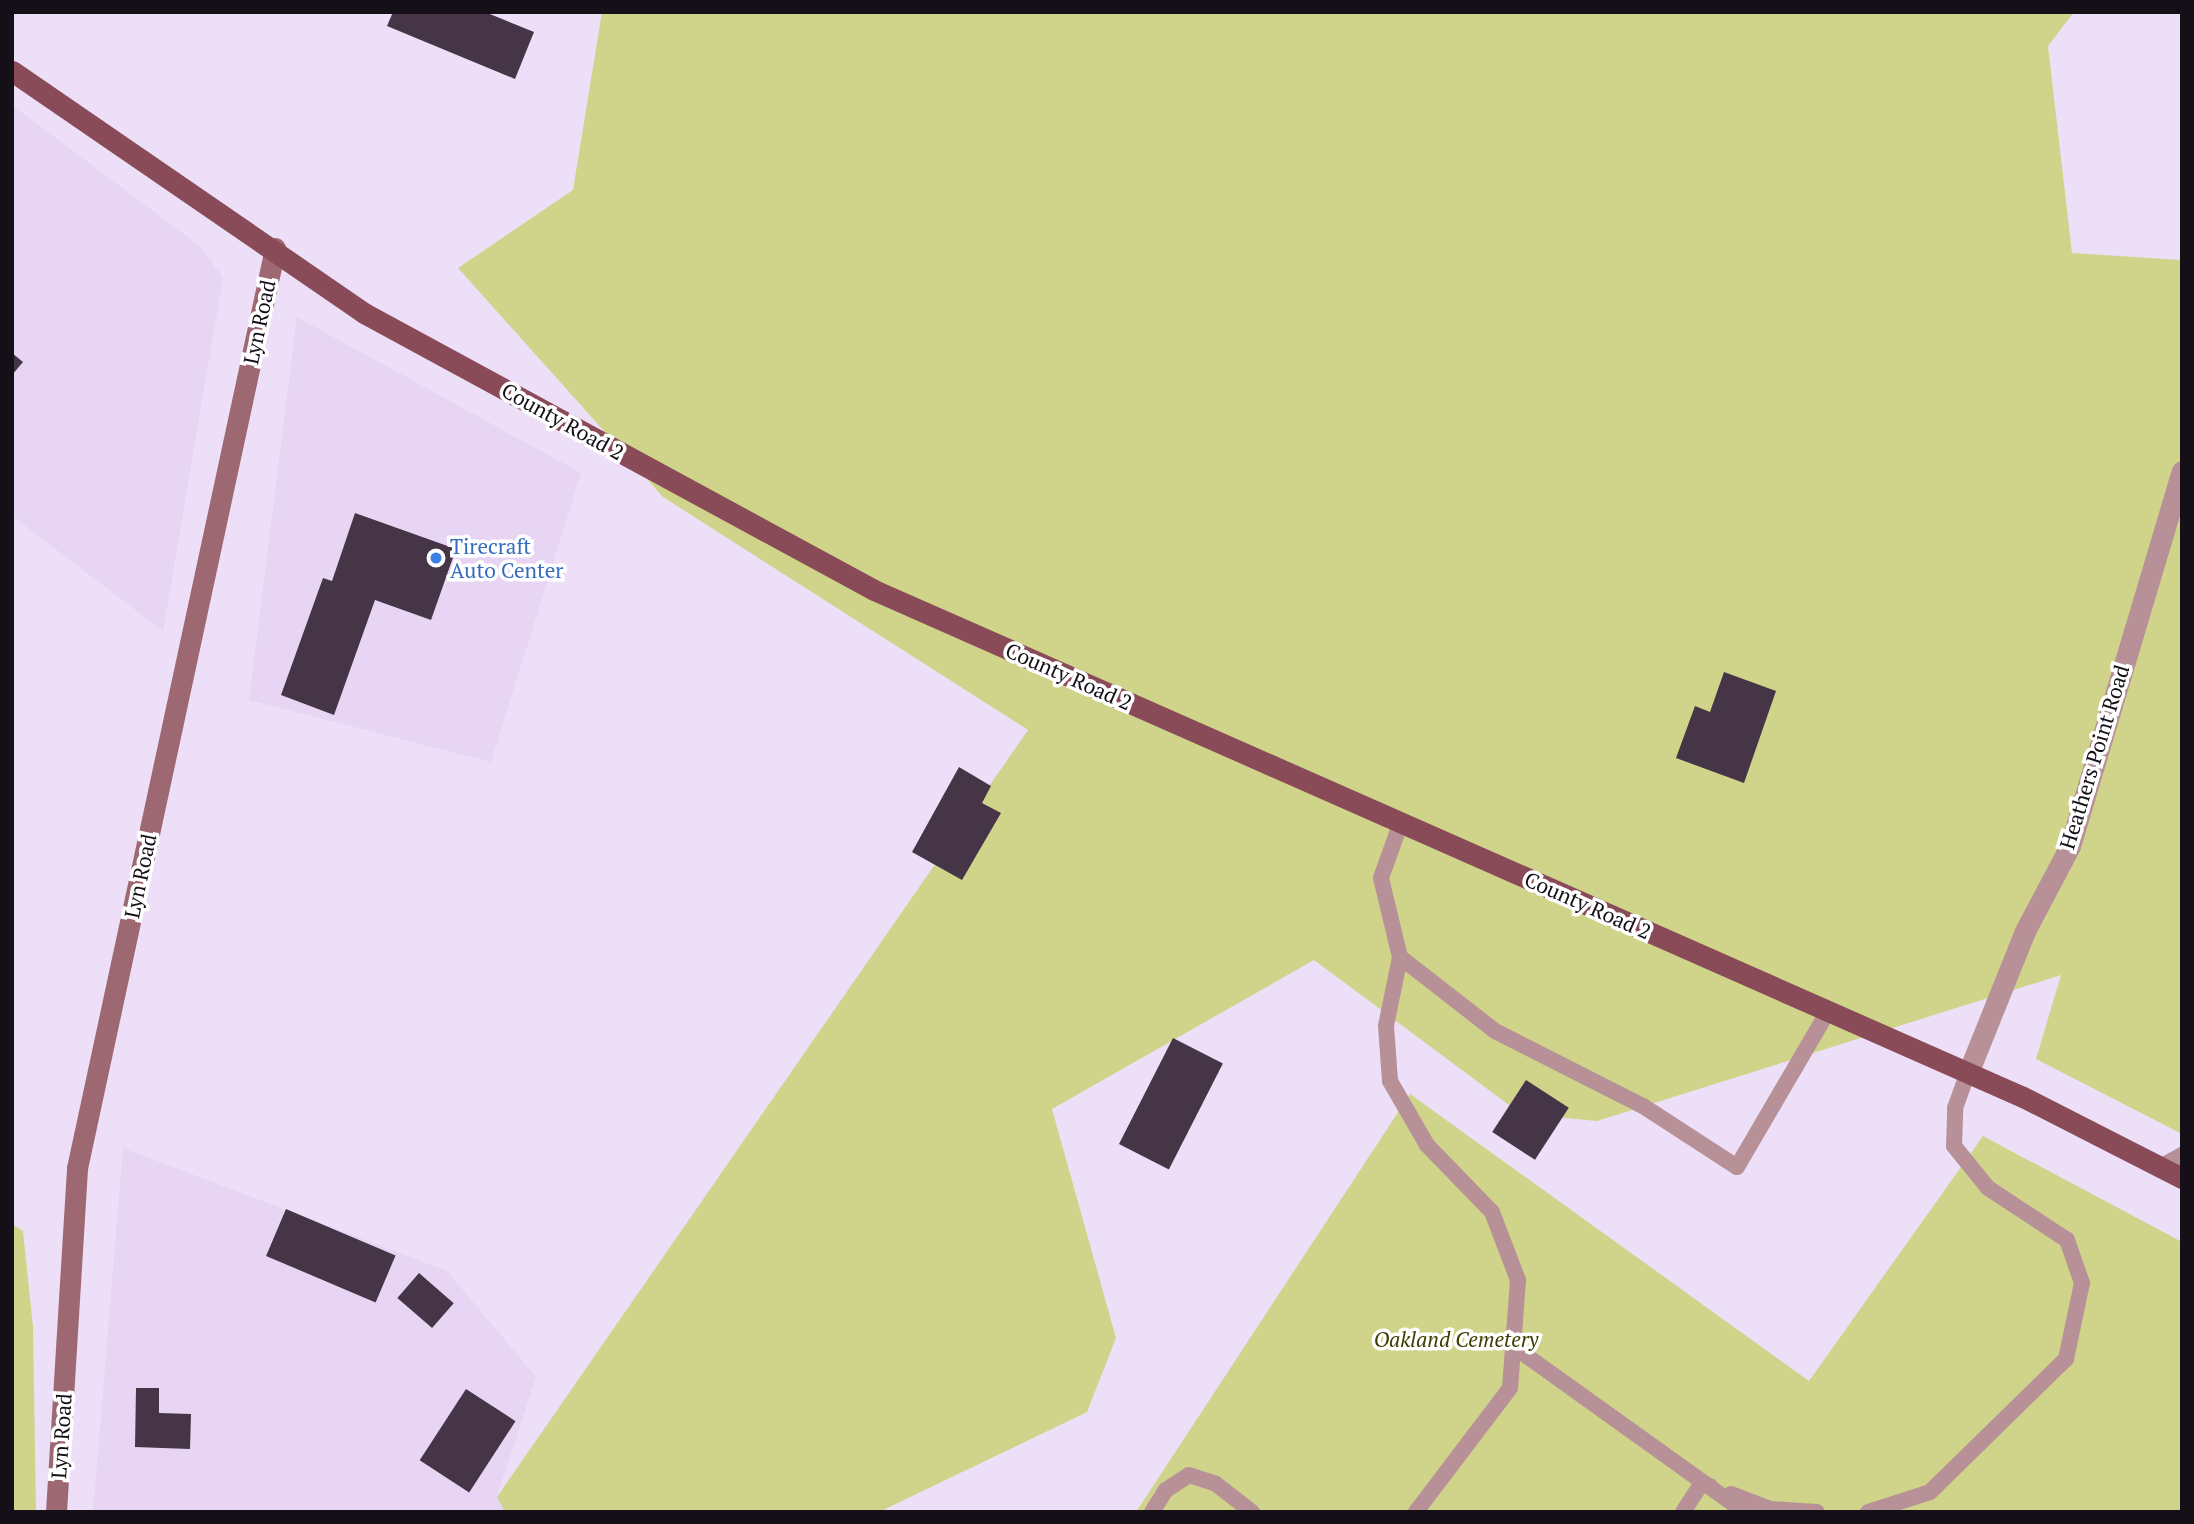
<!DOCTYPE html>
<html>
<head>
<meta charset="utf-8">
<style>
  body { margin:0 }
  #map { position:relative; width:2194px; height:1524px; overflow:hidden; background:#eddff7; font-family:"PT Serif",serif }
  div>[style] { position:absolute }
  [style*='--x'] { left:calc(var(--x)*1px); top:calc(var(--y)*1px); width:calc(var(--w)*1px); rotate:calc(var(--a)*1deg) }
  .built>* { inset:0; background:#e8d5f4 }
  .green>* { inset:0; background:#d0d48a }
  .building>* { inset:0; background:#453546; transform-origin:0 0 }
  .lane>* { height:16px; margin:-8px; padding:0 8px; transform-origin:8px; border-radius:8px; background:#b79197 }
  .street>* { height:21px; margin:-10.5px; padding:0 10.5px; transform-origin:10.5px; border-radius:10.5px; background:#b79197 }
  .secondary>* { height:21px; margin:-10.5px; padding:0 10.5px; transform-origin:10.5px; border-radius:10.5px; background:#9e6872 }
  .primary>* { height:21px; margin:-10.5px; padding:0 10.5px; transform-origin:10.5px; border-radius:10.5px; background:#8a4b58 }
  .dots>* { width:19px; height:19px; translate:-50% -50%; box-sizing:border-box; border:4px solid #fff; border-radius:50% }
  span { translate:-50% -50%; white-space:nowrap; text-align:center; line-height:1.15; -webkit-text-stroke:7px #fff; paint-order:stroke }
  .street-label { font-size:21px; color:#151018 }
  .shop-label { font-size:21px; color:#366cbe }
  .left { translate:0 -50%; text-align:left }
  .park-label { font-size:21px; color:#3d3e00; font-style:italic }
  .frame { position:absolute; inset:0; border:14px solid #151018; pointer-events:none }
</style>
</head>
<body>
<div id="map">
  <div class="built">
    <i style="clip-path:polygon(12px 105px,201px 247px,223px 278px,163px 631px,12px 516px)"></i>
    <i style="clip-path:polygon(297px 317px,581px 473px,491px 762px,249px 700px)"></i>
    <i style="clip-path:polygon(123px 1148px,447px 1271px,536px 1377px,497px 1496px,505px 1512px,93px 1512px)"></i>
  </div>
  <div class="green">
    <i style="clip-path:polygon(602px 12px,2074px 12px,2048px 46px,2072px 253px,2182px 260px,2182px 1134px,2036px 1059px,2061px 975px,1597px 1121px,1521px 1114px,1314px 960px,1052px 1109px,1116px 1338px,1087px 1412px,879px 1512px,505px 1512px,497px 1497px,1028px 730px,663px 497px,458px 268px,573px 190px)"></i>
    <i style="clip-path:polygon(1410px 1094px,1809px 1381px,1983px 1136px,2182px 1242px,2182px 1512px,1136px 1512px)"></i>
    <i style="clip-path:polygon(12px 1224px,23px 1231px,33px 1327px,36px 1512px,12px 1512px)"></i>
  </div>
  <div class="building">
    <i style="clip-path:polygon(393px 12px,485px 12px,534px 32px,515px 79px,387px 26px)"></i>
    <i style="clip-path:polygon(12px 353px,23px 362px,12px 375px)"></i>
    <i style="clip-path:polygon(355px 513px,456px 549px,431px 620px,375px 600px,334px 715px,281px 695px,323px 578px,332px 581px)"></i>
    <i style="clip-path:polygon(1724px 672px,1776px 691px,1744px 783px,1676px 758px,1695px 706px,1710px 712px)"></i>
    <i style="clip-path:polygon(959px 767px,991px 786px,982px 803px,1001px 813px,962px 880px,912px 852px)"></i>
    <i style="left:1173px;top:1038px;width:56px;height:119px;rotate:27deg"></i>
    <i style="left:1526px;top:1080px;width:51px;height:62px;rotate:33deg"></i>
    <i style="left:286px;top:1209px;width:119px;height:51px;rotate:23deg"></i>
    <i style="left:419px;top:1273px;width:46px;height:33px;rotate:41deg"></i>
    <i style="clip-path:polygon(136px 1388px,159px 1388px,159px 1413px,191px 1414px,190px 1449px,135px 1447px)"></i>
    <i style="left:466px;top:1389px;width:59px;height:85px;rotate:33deg"></i>
  </div>
  <div class="lane">
    <i style="--x:1401;--y:822;--w:59;--a:109.7"></i>
    <i style="--x:1381;--y:878;--w:81;--a:76.5"></i>
    <i style="--x:1400;--y:957;--w:120;--a:37.9"></i>
    <i style="--x:1495;--y:1031;--w:166;--a:26.9"></i>
    <i style="--x:1643;--y:1106;--w:112;--a:33"></i>
    <i style="--x:1737;--y:1167;--w:181;--a:-59.7"></i>
    <i style="--x:1400;--y:957;--w:70;--a:101.5"></i>
    <i style="--x:1386;--y:1026;--w:55;--a:85.8"></i>
    <i style="--x:1390;--y:1081;--w:74;--a:60"></i>
    <i style="--x:1427;--y:1145;--w:93;--a:45.9"></i>
    <i style="--x:1492;--y:1212;--w:73;--a:69.1"></i>
    <i style="--x:1518;--y:1280;--w:108;--a:94.2"></i>
    <i style="--x:1510;--y:1388;--w:156;--a:127.2"></i>
    <i style="--x:2160;--y:1167;--w:25;--a:-29"></i>
    <i style="--x:1517;--y:1349;--w:280;--a:35.6"></i>
    <i style="--x:1731;--y:1494;--w:42;--a:21"></i>
    <i style="--x:1770;--y:1509;--w:47;--a:3.7"></i>
    <i style="--x:1152;--y:1512;--w:26;--a:-58"></i>
    <i style="--x:1166;--y:1490;--w:27;--a:-33"></i>
    <i style="--x:1189;--y:1475;--w:28;--a:18"></i>
    <i style="--x:1216;--y:1484;--w:46;--a:37.9"></i>
    <i style="--x:1683;--y:1512;--w:35;--a:-57"></i>
    <i style="--x:1702;--y:1483;--w:9;--a:21"></i>
    <i style="--x:1868;--y:1512;--w:65;--a:-17.9"></i>
    <i style="--x:1930;--y:1492;--w:190;--a:-44.4"></i>
    <i style="--x:2066;--y:1359;--w:78;--a:-78.1"></i>
    <i style="--x:2082;--y:1283;--w:46;--a:-109.2"></i>
    <i style="--x:2067;--y:1240;--w:95;--a:-146.6"></i>
    <i style="--x:1988;--y:1188;--w:54;--a:-129"></i>
    <i style="--x:1954;--y:1146;--w:38;--a:-88"></i>
    <i style="--x:1955;--y:1108;--w:37;--a:-70"></i>
  </div>
  <div class="street">
    <i style="--x:1968;--y:1073;--w:153;--a:-68.1"></i>
    <i style="--x:2025;--y:931;--w:96;--a:-62.1"></i>
    <i style="--x:2070;--y:846;--w:391;--a:-73.4"></i>
  </div>
  <div class="secondary">
    <i style="--x:56;--y:1512;--w:345;--a:-86.5"></i>
    <i style="--x:77;--y:1168;--w:941;--a:-77.85"></i>
  </div>
  <div class="primary">
    <i style="--x:12;--y:71;--w:427;--a:34.5"></i>
    <i style="--x:364;--y:313;--w:580;--a:28.51"></i>
    <i style="--x:874;--y:590;--w:1256;--a:23.81"></i>
    <i style="--x:2023;--y:1097;--w:178;--a:27"></i>
  </div>
  <div class="dots">
    <i style="left:436px;top:558px;background:#3f7fe0"></i>
  </div>
  <div class="street-label">
    <span style="left:259px;top:322px;rotate:-78deg">Lyn Road</span>
    <span style="left:563px;top:421px;rotate:29deg">County Road 2</span>
    <span style="left:1069px;top:676px;rotate:24deg">County Road 2</span>
    <span style="left:2094px;top:757px;rotate:-73deg">Heathers Point Road</span>
    <span style="left:140px;top:876px;rotate:-78deg">Lyn Road</span>
    <span style="left:1588px;top:905px;rotate:24deg">County Road 2</span>
    <span style="left:61px;top:1436px;rotate:-86deg">Lyn Road</span>
  </div>
  <div class="shop-label">
    <span class="left" style="left:450px;top:558px">Tirecraft<br>Auto Center</span>
  </div>
  <div class="park-label">
    <span style="left:1456px;top:1339px">Oakland Cemetery</span>
  </div>
  <div class="frame"></div>
</div>
</body>
</html>
